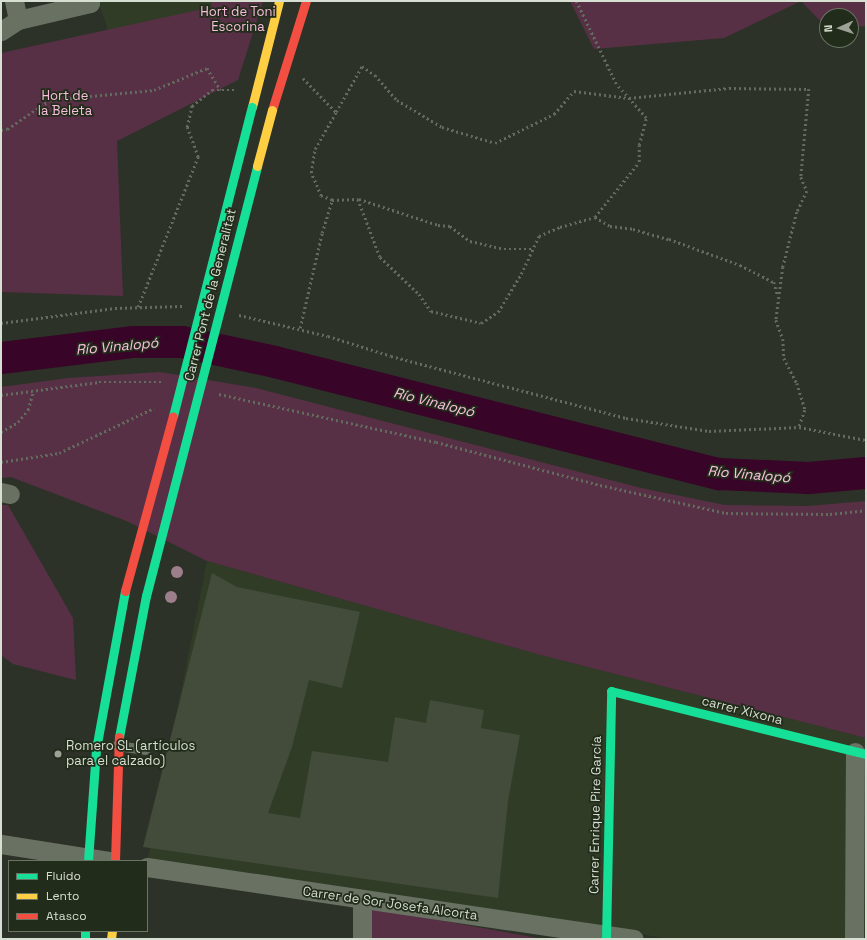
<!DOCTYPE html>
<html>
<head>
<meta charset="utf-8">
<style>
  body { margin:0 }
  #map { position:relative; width:867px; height:940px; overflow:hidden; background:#2d3228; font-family:"Space Grotesk",sans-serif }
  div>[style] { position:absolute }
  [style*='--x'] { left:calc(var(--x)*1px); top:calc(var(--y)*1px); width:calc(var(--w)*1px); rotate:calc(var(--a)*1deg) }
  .built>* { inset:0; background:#303c26 }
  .green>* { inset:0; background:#573045 }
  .river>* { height:32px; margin:-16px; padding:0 16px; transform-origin:16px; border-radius:16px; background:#380427 }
  .building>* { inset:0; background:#434b3b }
  .path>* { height:2.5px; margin-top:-1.25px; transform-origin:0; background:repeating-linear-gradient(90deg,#636a5e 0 2px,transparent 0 5px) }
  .lane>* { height:10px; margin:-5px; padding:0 5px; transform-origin:5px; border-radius:5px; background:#697163 }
  .street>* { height:19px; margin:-9.5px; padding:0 9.5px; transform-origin:9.5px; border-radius:9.5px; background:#697163 }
  .fast>* { height:9px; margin:-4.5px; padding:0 4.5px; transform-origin:4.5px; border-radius:4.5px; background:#16e098 }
  .slow>* { height:9px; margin:-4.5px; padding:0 4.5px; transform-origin:4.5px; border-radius:4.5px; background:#ffcf43 }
  .jam>* { height:9px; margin:-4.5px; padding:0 4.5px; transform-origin:4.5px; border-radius:4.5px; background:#f24e42 }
  .fast-bridge>* { height:9px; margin:-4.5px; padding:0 4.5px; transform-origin:4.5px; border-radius:4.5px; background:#16e098 }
  .slow-bridge>* { height:9px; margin:-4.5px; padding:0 4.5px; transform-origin:4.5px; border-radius:4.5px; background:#ffcf43 }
  .jam-bridge>* { height:9px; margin:-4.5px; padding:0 4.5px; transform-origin:4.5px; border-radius:4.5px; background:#f24e42 }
  .trees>* { width:12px; height:12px; margin:-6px; border-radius:50%; background:#9d7f8c }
  .dots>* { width:11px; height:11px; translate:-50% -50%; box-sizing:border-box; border:2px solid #222c1a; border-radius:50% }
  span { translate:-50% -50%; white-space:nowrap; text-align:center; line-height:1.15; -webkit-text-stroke:3.5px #222c1a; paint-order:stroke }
  .park-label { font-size:13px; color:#f8bedd }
  .street-label { font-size:13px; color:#d7ded2 }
  .poi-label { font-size:13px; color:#d7ded2 }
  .left { translate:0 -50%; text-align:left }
  .water-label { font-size:14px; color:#fcc2e1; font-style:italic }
  .frame { position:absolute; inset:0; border:2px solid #d7ded2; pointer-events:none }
  .legend { position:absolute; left:8px; top:860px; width:140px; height:72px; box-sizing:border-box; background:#222c1a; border:1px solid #6a7364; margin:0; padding:5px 7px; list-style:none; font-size:12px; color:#d7ded2 }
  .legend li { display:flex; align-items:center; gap:8px; height:20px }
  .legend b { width:20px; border:1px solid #6a7364 }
  .north { position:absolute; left:819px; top:8px; width:40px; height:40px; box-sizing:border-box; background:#222c1a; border:1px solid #6a7364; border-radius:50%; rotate:267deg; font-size:11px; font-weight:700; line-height:16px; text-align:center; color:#d7ded2 }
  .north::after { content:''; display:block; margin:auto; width:14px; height:18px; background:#9ca296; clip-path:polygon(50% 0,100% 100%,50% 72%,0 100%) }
</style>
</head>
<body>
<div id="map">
  <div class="built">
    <i style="clip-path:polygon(98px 1px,211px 1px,212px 6px,134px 30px,108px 30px)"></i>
    <i style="clip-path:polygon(207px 561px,537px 654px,866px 738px,866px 939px,671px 939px,148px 858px)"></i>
  </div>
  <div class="green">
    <i style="clip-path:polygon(211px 1px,263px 1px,238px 80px,117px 141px,123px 296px,1px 292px,1px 53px,212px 7px)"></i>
    <i style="clip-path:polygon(570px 1px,866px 1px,866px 26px,851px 27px,851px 16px,827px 16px,827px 28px,801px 1px,724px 38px,594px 49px)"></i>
    <i style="clip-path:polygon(160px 372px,256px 388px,641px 488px,725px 505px,808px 506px,866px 501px,866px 738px,537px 654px,207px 561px,129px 522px,11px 477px,1px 478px,1px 387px,68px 378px)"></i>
    <i style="clip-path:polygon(1px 505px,8px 505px,73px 618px,76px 680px,13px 664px,1px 655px)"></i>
    <i style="clip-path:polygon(372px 908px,543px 939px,372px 939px)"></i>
  </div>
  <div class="river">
    <i style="--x:1;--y:358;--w:134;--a:-6.9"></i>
    <i style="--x:134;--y:342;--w:48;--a:0"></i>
    <i style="--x:182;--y:342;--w:95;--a:12.1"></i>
    <i style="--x:275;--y:362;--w:458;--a:14.2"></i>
    <i style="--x:719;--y:474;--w:90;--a:2.5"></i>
    <i style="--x:809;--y:478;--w:57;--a:-5"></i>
  </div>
  <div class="building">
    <i style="clip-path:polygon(212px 573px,237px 587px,360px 612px,342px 688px,309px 680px,292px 747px,268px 813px,300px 818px,312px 751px,388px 762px,395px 717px,426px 723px,430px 700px,484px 710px,481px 728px,520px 735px,508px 801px,498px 898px,143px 847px)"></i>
  </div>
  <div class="path">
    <i style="--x:303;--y:78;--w:47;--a:45.9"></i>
    <i style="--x:336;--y:112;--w:53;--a:-60.5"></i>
    <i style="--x:362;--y:66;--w:16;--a:35"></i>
    <i style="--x:375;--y:75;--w:33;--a:49"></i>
    <i style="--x:397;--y:100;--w:52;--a:31"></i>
    <i style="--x:442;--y:127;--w:55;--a:16.8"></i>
    <i style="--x:495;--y:143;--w:66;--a:-26.2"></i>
    <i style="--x:554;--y:114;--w:30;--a:-49"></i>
    <i style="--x:574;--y:91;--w:55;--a:7.3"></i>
    <i style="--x:629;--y:98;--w:100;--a:-5.7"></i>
    <i style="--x:729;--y:88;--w:80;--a:0.7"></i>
    <i style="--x:809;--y:89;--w:88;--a:95.2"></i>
    <i style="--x:801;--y:177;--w:15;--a:67"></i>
    <i style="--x:807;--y:191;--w:23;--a:115"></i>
    <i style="--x:797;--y:212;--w:57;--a:104.3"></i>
    <i style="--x:783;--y:267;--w:53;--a:97.5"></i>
    <i style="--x:776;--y:320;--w:20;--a:70"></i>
    <i style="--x:783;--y:339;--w:19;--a:87"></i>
    <i style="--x:784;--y:358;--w:28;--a:63"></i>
    <i style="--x:797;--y:383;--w:28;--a:73"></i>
    <i style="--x:805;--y:410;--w:18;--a:109"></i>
    <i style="--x:1;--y:130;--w:6;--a:-9"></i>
    <i style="--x:7;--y:129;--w:52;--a:-34"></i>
    <i style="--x:50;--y:100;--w:104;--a:-5.5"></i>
    <i style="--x:154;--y:90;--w:57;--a:-22.5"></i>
    <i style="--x:207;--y:68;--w:26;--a:58"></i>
    <i style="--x:359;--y:199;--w:83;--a:18.2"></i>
    <i style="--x:438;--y:225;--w:12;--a:5"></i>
    <i style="--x:450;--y:226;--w:25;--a:37"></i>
    <i style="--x:470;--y:241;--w:35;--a:13"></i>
    <i style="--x:504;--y:249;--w:29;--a:0"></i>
    <i style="--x:332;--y:200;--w:12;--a:-160"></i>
    <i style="--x:321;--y:196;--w:25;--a:-113"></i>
    <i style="--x:311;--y:173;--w:24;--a:-81"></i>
    <i style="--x:315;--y:149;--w:43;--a:-60.4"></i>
    <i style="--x:595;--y:217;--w:17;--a:31"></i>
    <i style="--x:610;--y:226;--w:23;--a:7"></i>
    <i style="--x:633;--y:229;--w:37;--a:16"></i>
    <i style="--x:669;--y:239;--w:76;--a:20.1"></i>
    <i style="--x:740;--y:265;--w:38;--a:27"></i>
    <i style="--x:774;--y:282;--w:15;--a:74"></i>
    <i style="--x:138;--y:307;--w:162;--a:-68.2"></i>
    <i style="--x:198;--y:157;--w:32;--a:-110"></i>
    <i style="--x:187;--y:127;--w:22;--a:-77"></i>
    <i style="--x:192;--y:106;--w:26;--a:-39"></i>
    <i style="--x:212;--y:90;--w:24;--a:0"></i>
    <i style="--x:239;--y:315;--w:91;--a:13.3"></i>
    <i style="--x:328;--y:336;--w:66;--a:17.6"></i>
    <i style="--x:391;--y:356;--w:243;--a:14.8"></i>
    <i style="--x:626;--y:418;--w:84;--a:8.9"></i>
    <i style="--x:709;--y:431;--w:90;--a:-2.5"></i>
    <i style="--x:799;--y:427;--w:68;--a:11"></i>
    <i style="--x:1;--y:323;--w:115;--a:-7.5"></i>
    <i style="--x:115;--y:308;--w:67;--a:-1.7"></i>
    <i style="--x:300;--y:328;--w:98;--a:-77"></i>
    <i style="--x:322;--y:233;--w:34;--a:-73"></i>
    <i style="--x:332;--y:200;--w:26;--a:-2"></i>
    <i style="--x:358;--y:199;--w:62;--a:69.2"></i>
    <i style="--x:380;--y:257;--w:54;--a:43.5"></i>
    <i style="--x:419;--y:294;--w:21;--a:55"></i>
    <i style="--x:431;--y:311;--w:51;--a:13.5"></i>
    <i style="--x:481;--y:323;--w:20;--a:-33"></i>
    <i style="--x:498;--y:312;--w:44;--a:-58.8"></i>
    <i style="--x:521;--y:274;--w:42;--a:-64.7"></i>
    <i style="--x:539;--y:236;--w:23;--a:-23"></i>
    <i style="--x:560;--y:227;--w:36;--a:-16"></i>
    <i style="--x:595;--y:217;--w:70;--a:-51.3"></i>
    <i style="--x:639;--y:162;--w:17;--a:-90"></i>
    <i style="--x:639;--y:145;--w:28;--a:-75"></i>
    <i style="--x:646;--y:118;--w:45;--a:-131.4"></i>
    <i style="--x:616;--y:84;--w:92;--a:-115.7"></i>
    <i style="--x:219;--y:394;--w:222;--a:12.5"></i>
    <i style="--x:436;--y:442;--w:170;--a:14.7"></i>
    <i style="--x:600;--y:485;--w:129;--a:12.5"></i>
    <i style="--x:726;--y:513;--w:104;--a:0.6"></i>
    <i style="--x:830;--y:514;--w:36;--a:-6"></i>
    <i style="--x:1;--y:395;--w:99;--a:-7.6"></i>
    <i style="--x:99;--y:382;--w:63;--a:0"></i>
    <i style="--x:1;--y:432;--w:20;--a:-30"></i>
    <i style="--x:18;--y:422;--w:16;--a:-50"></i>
    <i style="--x:28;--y:410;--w:20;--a:-75"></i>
    <i style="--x:1;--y:462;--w:59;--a:-8.8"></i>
    <i style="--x:59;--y:453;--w:105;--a:-25.3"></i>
  </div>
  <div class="lane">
    <i style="--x:117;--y:746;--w:29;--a:8"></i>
  </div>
  <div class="street">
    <i style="--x:14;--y:1;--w:19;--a:78"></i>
    <i style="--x:1;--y:31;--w:20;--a:-33"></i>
    <i style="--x:18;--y:20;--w:74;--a:-13.3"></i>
    <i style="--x:90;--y:3;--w:2;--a:-117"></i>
    <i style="--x:1;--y:492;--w:9;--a:13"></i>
    <i style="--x:1;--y:844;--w:109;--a:8.9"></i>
    <i style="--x:147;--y:867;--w:492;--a:8.4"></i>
    <i style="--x:362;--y:939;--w:38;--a:-90"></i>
    <i style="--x:854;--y:939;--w:187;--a:-89.7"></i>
  </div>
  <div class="fast">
    <i style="--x:119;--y:737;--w:144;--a:-79.2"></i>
    <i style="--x:88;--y:861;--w:112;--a:-85.9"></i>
    <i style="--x:96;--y:749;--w:161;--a:-79.6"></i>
    <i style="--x:85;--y:931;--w:8;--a:90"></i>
    <i style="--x:606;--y:939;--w:248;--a:-88.8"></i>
    <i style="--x:611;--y:691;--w:263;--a:13.9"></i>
  </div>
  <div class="slow">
    <i style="--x:252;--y:107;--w:109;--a:-75.7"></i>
    <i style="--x:111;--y:939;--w:8;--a:-83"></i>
  </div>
  <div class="jam">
    <i style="--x:272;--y:110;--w:114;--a:-72.7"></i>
    <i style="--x:115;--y:861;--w:124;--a:-88.2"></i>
  </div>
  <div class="fast-bridge">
    <i style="--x:173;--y:416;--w:319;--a:-75.7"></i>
    <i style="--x:146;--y:596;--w:444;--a:-75.5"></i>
  </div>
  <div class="slow-bridge">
    <i style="--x:257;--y:166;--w:58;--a:-75"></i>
  </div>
  <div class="jam-bridge">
    <i style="--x:125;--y:591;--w:181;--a:-74.7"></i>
  </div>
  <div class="trees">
    <i style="left:177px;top:572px"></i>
    <i style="left:171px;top:597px"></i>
  </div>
  <div class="dots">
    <i style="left:58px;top:754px;background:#9ca296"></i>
  </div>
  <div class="park-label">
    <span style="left:238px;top:20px">Hort de Toni<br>Escorina</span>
    <span style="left:65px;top:104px">Hort de<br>la Beleta</span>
  </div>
  <div class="street-label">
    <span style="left:211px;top:295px;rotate:-76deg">Carrer Pont de la Generalitat</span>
    <span style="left:742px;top:711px;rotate:14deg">carrer Xixona</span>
    <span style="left:596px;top:815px;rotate:-89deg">Carrer Enrique Pire García</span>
    <span style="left:390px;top:904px;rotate:8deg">Carrer de Sor Josefa Alcorta</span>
  </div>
  <div class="poi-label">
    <span class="left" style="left:66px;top:754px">Romero SL (artículos<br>para el calzado)</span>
  </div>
  <div class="water-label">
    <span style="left:117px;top:346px;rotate:-5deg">Río Vinalopó</span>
    <span style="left:434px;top:402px;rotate:14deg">Río Vinalopó</span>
    <span style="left:749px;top:474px;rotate:5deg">Río Vinalopó</span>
  </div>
  <div class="frame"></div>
  <ul class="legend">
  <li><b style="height:5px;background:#16e098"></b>Fluido</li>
  <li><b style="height:5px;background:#ffcf43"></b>Lento</li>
  <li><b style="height:5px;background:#f24e42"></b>Atasco</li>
  </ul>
  <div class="north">N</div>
</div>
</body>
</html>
